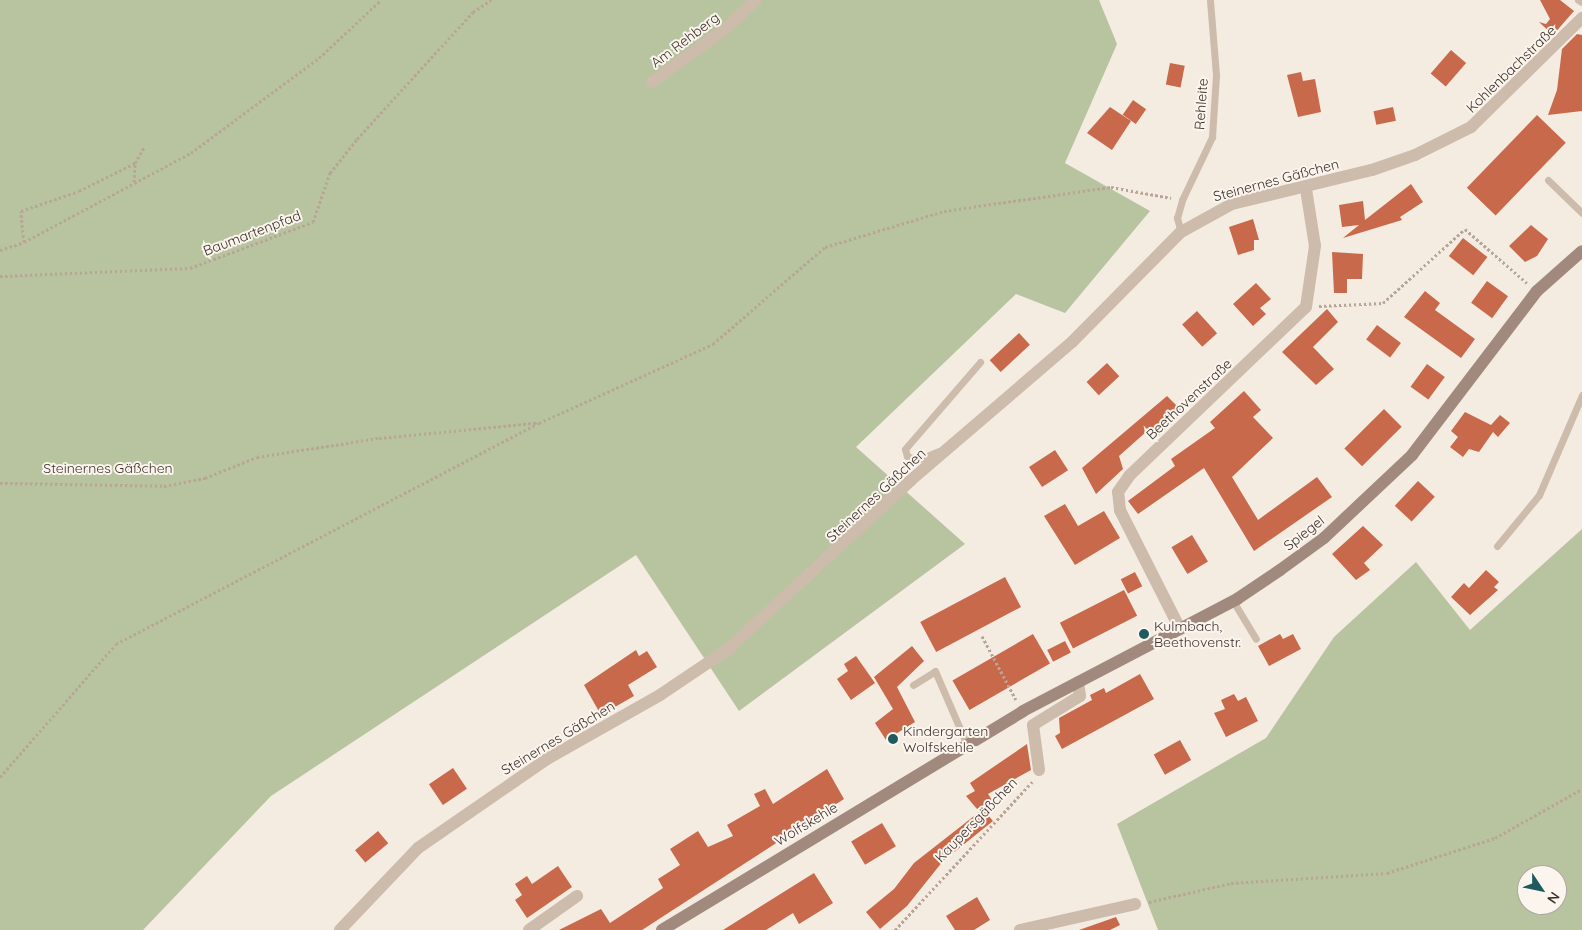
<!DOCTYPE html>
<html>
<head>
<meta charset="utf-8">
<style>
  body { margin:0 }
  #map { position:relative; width:1582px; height:930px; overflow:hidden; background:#f4ebe1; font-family:Quicksand,sans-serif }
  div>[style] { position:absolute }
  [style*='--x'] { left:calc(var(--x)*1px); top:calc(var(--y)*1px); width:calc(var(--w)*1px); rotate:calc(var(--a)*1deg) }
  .green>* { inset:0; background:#b8c4a0 }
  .building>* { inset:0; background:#c8694b; transform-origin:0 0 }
  .path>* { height:3px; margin-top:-1.5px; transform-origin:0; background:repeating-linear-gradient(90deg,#b9a596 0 2.5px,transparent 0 5px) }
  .lane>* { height:7px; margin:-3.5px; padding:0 3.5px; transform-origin:3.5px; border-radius:3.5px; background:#cdbbac }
  .street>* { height:12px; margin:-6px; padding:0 6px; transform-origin:6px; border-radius:6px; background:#cdbbac }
  .secondary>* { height:12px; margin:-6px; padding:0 6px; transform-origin:6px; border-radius:6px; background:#a18a7d }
  .dots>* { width:14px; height:14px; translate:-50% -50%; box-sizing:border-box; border:2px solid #fbf5ee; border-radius:50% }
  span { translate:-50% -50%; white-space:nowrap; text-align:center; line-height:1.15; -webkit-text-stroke:4px #fbf5ee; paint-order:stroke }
  .street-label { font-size:14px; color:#3b302b }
  .poi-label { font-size:14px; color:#3b302b }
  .left { translate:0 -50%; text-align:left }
  .north { position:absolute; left:1517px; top:865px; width:50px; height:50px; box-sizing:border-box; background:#fbf5ee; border:1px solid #aea6a0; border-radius:50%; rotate:124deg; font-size:14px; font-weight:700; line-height:20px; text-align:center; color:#3b302b }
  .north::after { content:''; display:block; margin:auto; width:18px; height:22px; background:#1f5a5e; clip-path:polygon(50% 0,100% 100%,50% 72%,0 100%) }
</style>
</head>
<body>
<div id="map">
  <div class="green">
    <i style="clip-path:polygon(0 0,1099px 0,1117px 44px,1065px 163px,1150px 211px,1065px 313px,1016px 294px,856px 447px,965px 544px,739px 711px,636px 555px,271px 796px,143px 930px,0 930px)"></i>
    <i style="clip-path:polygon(evenodd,1582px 529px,1582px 930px,1158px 930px,1117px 824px,1266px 738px,1334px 637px,1416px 562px,1470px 630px,1582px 529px,1527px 875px,1557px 875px,1557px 905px,1527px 905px,1527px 875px)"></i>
  </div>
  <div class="building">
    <i style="clip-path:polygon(1540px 0,1560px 0,1574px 11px,1553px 35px,1539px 22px,1546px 24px,1550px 19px)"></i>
    <i style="clip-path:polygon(1577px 34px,1582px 35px,1582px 111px,1548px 115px,1557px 90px,1562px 49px)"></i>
    <i style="left:1451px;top:50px;width:20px;height:31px;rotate:41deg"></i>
    <i style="left:1170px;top:63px;width:15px;height:22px;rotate:11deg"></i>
    <i style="clip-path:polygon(1301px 72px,1303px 81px,1315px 79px,1321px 112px,1298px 117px,1287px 75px)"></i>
    <i style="left:1133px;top:100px;width:16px;height:18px;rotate:35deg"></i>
    <i style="clip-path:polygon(1110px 107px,1131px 121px,1112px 150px,1087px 133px)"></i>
    <i style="left:1393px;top:107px;width:14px;height:20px;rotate:78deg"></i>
    <i style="left:1537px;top:115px;width:40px;height:101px;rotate:44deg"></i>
    <i style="clip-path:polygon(1411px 184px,1423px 202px,1400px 217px,1402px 220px,1343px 238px,1359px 225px,1342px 227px,1339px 205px,1363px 201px,1365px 220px)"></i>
    <i style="clip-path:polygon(1253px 219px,1259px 240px,1254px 240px,1254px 250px,1238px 255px,1229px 227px)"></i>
    <i style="clip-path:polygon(1531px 225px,1548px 239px,1537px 256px,1525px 262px,1509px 246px)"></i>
    <i style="left:1463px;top:238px;width:31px;height:23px;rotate:38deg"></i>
    <i style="clip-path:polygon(1332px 252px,1363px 254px,1362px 279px,1347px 279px,1347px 293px,1334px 293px)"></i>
    <i style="left:1487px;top:281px;width:26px;height:27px;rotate:36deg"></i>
    <i style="clip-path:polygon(1256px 283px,1271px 299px,1260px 308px,1266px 314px,1253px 326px,1233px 304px)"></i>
    <i style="clip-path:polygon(1425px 291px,1440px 303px,1435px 310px,1475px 339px,1461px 358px,1404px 317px)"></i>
    <i style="clip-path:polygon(1327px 309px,1338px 322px,1313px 347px,1334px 369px,1316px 385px,1282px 352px)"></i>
    <i style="left:1197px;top:311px;width:30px;height:20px;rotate:48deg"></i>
    <i style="left:1377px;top:325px;width:30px;height:18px;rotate:37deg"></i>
    <i style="left:1019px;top:333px;width:16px;height:40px;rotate:47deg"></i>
    <i style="left:1107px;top:363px;width:18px;height:28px;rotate:47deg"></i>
    <i style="left:1427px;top:364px;width:22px;height:28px;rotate:36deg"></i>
    <i style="clip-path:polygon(1244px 391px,1261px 410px,1253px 417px,1273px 438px,1232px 477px,1258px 520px,1317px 477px,1332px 497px,1254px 551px,1204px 468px,1138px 514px,1128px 501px,1175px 466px,1171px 459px,1215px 428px,1210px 422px)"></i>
    <i style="clip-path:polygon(1167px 396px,1183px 412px,1154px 440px,1146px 432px,1119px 456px,1123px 469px,1096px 494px,1082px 468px)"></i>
    <i style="left:1384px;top:409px;width:25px;height:56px;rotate:45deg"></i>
    <i style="clip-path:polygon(1465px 412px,1491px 425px,1500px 415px,1510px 423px,1498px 437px,1493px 432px,1479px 452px,1469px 449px,1463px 457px,1450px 447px,1458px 437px,1451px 431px)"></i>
    <i style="left:1055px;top:450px;width:24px;height:31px;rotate:57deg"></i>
    <i style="left:1418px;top:481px;width:23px;height:34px;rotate:43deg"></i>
    <i style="clip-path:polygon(1065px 504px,1078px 526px,1104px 511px,1120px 538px,1075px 565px,1044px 516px)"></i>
    <i style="clip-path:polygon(1363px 526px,1383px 545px,1364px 563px,1370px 570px,1356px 580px,1332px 554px)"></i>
    <i style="left:1192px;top:535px;width:31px;height:24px;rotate:59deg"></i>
    <i style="clip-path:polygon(1486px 570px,1499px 582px,1494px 587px,1498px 590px,1470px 615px,1451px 597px,1464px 583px,1469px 588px)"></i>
    <i style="left:1135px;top:572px;width:16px;height:16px;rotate:63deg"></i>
    <i style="left:1005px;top:577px;width:34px;height:96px;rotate:62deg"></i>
    <i style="left:1124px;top:590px;width:29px;height:72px;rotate:63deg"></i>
    <i style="left:1033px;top:634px;width:34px;height:93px;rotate:60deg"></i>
    <i style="clip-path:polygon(1280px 634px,1283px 639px,1293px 634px,1301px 649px,1269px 666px,1258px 646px)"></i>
    <i style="left:1065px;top:641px;width:13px;height:20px;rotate:63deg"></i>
    <i style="clip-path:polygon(912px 646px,924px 661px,897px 687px,915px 722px,886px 740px,875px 723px,893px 709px,874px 677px)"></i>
    <i style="clip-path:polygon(636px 650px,639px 656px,647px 651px,657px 667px,628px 685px,634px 696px,601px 715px,584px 685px)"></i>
    <i style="clip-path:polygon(856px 656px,875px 683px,851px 700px,837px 679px,848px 671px,844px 664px)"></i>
    <i style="clip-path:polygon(1140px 674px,1154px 699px,1062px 749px,1055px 736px,1060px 733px,1059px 718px,1092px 700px,1090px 695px,1104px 688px,1106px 693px)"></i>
    <i style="clip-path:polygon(1234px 694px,1238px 701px,1246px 697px,1258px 721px,1226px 737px,1214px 713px,1225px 709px,1221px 700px)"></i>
    <i style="left:1180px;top:740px;width:23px;height:30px;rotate:61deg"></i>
    <i style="clip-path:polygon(1027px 744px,1031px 770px,988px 794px,992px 800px,977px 809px,966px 796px,975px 791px,970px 783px)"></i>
    <i style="left:453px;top:768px;width:25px;height:29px;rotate:56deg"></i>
    <i style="clip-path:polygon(827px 769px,844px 799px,642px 930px,559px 930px,601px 909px,610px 923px,663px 888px,658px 879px,680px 865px,670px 849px,698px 831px,708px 847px,733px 836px,727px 825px,760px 806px,754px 794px,765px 789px,773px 804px)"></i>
    <i style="clip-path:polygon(983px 809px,993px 821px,943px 861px,907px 906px,880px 929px,866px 912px,894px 889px,914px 863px)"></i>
    <i style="left:882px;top:823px;width:27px;height:36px;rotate:59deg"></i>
    <i style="left:378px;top:831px;width:16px;height:30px;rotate:50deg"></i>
    <i style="clip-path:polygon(558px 866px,572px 887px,527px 918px,515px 900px,522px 895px,515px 884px,527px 876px,532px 884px)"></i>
    <i style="clip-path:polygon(814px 873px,833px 903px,799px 924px,793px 913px,766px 930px,723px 930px)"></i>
    <i style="clip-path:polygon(977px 897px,990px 920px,974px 930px,955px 930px,946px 916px)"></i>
    <i style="clip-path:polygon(1116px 917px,1120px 925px,1110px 930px,1079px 930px)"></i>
  </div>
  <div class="path">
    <i style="--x:134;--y:182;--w:19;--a:-87"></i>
    <i style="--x:135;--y:163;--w:20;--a:-60"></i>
    <i style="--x:24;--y:242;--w:31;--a:-96"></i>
    <i style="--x:21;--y:211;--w:61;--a:-19"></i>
    <i style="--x:79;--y:191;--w:63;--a:-26.6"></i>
    <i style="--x:0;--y:250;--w:25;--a:-18"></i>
    <i style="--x:24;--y:242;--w:189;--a:-28.1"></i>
    <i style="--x:191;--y:153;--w:159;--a:-36.6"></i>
    <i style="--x:319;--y:58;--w:85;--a:-43.1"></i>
    <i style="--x:0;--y:276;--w:190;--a:-2.4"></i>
    <i style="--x:190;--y:268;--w:131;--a:-20.5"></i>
    <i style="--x:313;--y:222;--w:52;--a:-70.9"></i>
    <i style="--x:330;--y:173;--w:43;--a:-51.5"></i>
    <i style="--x:357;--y:139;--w:172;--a:-47.6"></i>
    <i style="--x:473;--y:12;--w:22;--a:-34"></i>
    <i style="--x:1319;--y:306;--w:64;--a:-2.7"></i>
    <i style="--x:1383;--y:303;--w:110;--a:-42.1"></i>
    <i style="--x:1465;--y:229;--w:82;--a:41.1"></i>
    <i style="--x:0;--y:483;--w:164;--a:1"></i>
    <i style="--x:164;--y:486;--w:42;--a:-11"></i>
    <i style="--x:205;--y:478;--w:56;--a:-22"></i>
    <i style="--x:257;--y:457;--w:123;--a:-8.9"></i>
    <i style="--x:379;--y:438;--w:158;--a:-5.5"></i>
    <i style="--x:982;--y:636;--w:72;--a:62"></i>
    <i style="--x:0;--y:777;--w:176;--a:-48.9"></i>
    <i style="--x:116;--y:644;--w:477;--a:-27.6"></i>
    <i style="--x:539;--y:423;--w:191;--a:-24.4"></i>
    <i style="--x:713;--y:344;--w:148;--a:-40.9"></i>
    <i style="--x:825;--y:247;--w:124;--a:-16.8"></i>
    <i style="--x:944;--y:211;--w:169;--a:-8.2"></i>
    <i style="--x:1111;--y:187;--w:61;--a:10.4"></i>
    <i style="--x:1149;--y:902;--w:84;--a:-13"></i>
    <i style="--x:1231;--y:883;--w:156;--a:-3.7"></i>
    <i style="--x:1387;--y:873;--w:114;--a:-18"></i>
    <i style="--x:1495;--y:838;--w:100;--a:-29.4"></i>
    <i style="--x:895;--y:930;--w:202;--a:-47.2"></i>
  </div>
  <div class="lane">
    <i style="--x:1578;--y:0;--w:4;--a:27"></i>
    <i style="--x:1548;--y:180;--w:47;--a:44.1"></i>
    <i style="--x:1181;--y:232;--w:15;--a:-106"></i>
    <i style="--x:1177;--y:218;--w:19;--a:-74"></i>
    <i style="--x:1182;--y:200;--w:70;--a:-64.5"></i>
    <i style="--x:1212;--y:137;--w:62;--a:-86.3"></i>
    <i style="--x:1216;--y:75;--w:75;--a:-94.6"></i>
    <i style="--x:939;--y:451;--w:24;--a:158"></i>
    <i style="--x:917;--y:460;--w:11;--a:-158"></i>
    <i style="--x:907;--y:456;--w:7;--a:-106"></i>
    <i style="--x:905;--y:449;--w:115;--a:-49.2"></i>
    <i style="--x:1497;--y:546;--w:66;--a:-50.5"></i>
    <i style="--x:1539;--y:495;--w:109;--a:-66.7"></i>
    <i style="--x:1233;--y:601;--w:44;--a:58.8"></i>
    <i style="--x:913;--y:685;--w:26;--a:-32"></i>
    <i style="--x:935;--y:671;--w:81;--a:66.6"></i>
  </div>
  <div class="street">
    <i style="--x:652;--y:82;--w:90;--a:-36"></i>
    <i style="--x:725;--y:29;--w:42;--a:-43.1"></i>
    <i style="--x:1180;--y:629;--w:133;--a:-116.8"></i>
    <i style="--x:1120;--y:510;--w:18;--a:-96"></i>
    <i style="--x:1118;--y:492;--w:21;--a:-55"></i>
    <i style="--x:1130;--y:475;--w:243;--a:-43.7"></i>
    <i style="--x:1306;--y:307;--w:62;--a:-81.6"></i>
    <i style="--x:1315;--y:246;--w:58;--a:-99"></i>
    <i style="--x:1039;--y:770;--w:45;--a:-97.6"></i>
    <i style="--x:1033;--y:725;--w:55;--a:-31.7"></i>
    <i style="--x:1080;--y:696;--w:14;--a:-98"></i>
    <i style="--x:340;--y:930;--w:113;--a:-46.4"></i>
    <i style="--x:418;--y:848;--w:157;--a:-34.6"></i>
    <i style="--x:547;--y:759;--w:130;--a:-29.5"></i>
    <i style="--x:660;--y:695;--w:81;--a:-33.9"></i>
    <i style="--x:727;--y:650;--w:251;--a:-42.7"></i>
    <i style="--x:911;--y:480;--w:212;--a:-40.6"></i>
    <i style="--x:1072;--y:342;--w:155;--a:-45.3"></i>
    <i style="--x:1181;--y:232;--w:58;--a:-28.8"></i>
    <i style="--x:1232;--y:204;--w:144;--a:-13.7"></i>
    <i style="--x:1372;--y:170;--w:46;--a:-19.2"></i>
    <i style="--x:1415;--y:155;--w:63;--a:-26.6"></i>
    <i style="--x:1471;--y:127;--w:156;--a:-44.5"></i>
    <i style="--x:529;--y:930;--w:59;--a:-35.3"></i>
    <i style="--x:1020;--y:930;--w:118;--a:-12.7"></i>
  </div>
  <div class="secondary">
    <i style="--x:662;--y:930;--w:422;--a:-31.2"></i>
    <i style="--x:1023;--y:711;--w:242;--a:-27.6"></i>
    <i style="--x:1237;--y:599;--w:52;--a:-34"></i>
    <i style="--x:1280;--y:570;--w:54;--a:-36"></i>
    <i style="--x:1324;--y:538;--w:121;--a:-43.3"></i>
    <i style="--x:1412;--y:455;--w:206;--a:-52.7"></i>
    <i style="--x:1537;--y:291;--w:60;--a:-41.6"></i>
  </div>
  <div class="dots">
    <i style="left:1144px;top:634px;background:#1f5a5e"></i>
    <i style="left:893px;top:739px;background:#1f5a5e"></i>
  </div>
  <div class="street-label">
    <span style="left:685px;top:40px;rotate:-37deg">Am Rehberg</span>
    <span style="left:1511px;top:69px;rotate:-44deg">Kohlenbachstraße</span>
    <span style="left:1201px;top:104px;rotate:-86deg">Rehleite</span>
    <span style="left:1276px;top:180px;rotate:-15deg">Steinernes Gäßchen</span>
    <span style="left:252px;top:233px;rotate:-21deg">Baumartenpfad</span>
    <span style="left:1189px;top:399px;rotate:-43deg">Beethovenstraße</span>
    <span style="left:108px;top:468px">Steinernes Gäßchen</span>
    <span style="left:876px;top:495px;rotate:-43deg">Steinernes Gäßchen</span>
    <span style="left:1304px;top:533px;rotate:-38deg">Spiegel</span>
    <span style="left:558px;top:738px;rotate:-31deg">Steinernes Gäßchen</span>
    <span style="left:976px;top:820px;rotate:-46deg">Kaupersgäßchen</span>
    <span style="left:806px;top:824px;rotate:-31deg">Wolfskehle</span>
  </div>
  <div class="poi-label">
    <span class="left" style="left:1154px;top:634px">Kulmbach,<br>Beethovenstr.</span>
    <span class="left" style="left:903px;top:739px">Kindergarten<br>Wolfskehle</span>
  </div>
  <div class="north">N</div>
</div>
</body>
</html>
